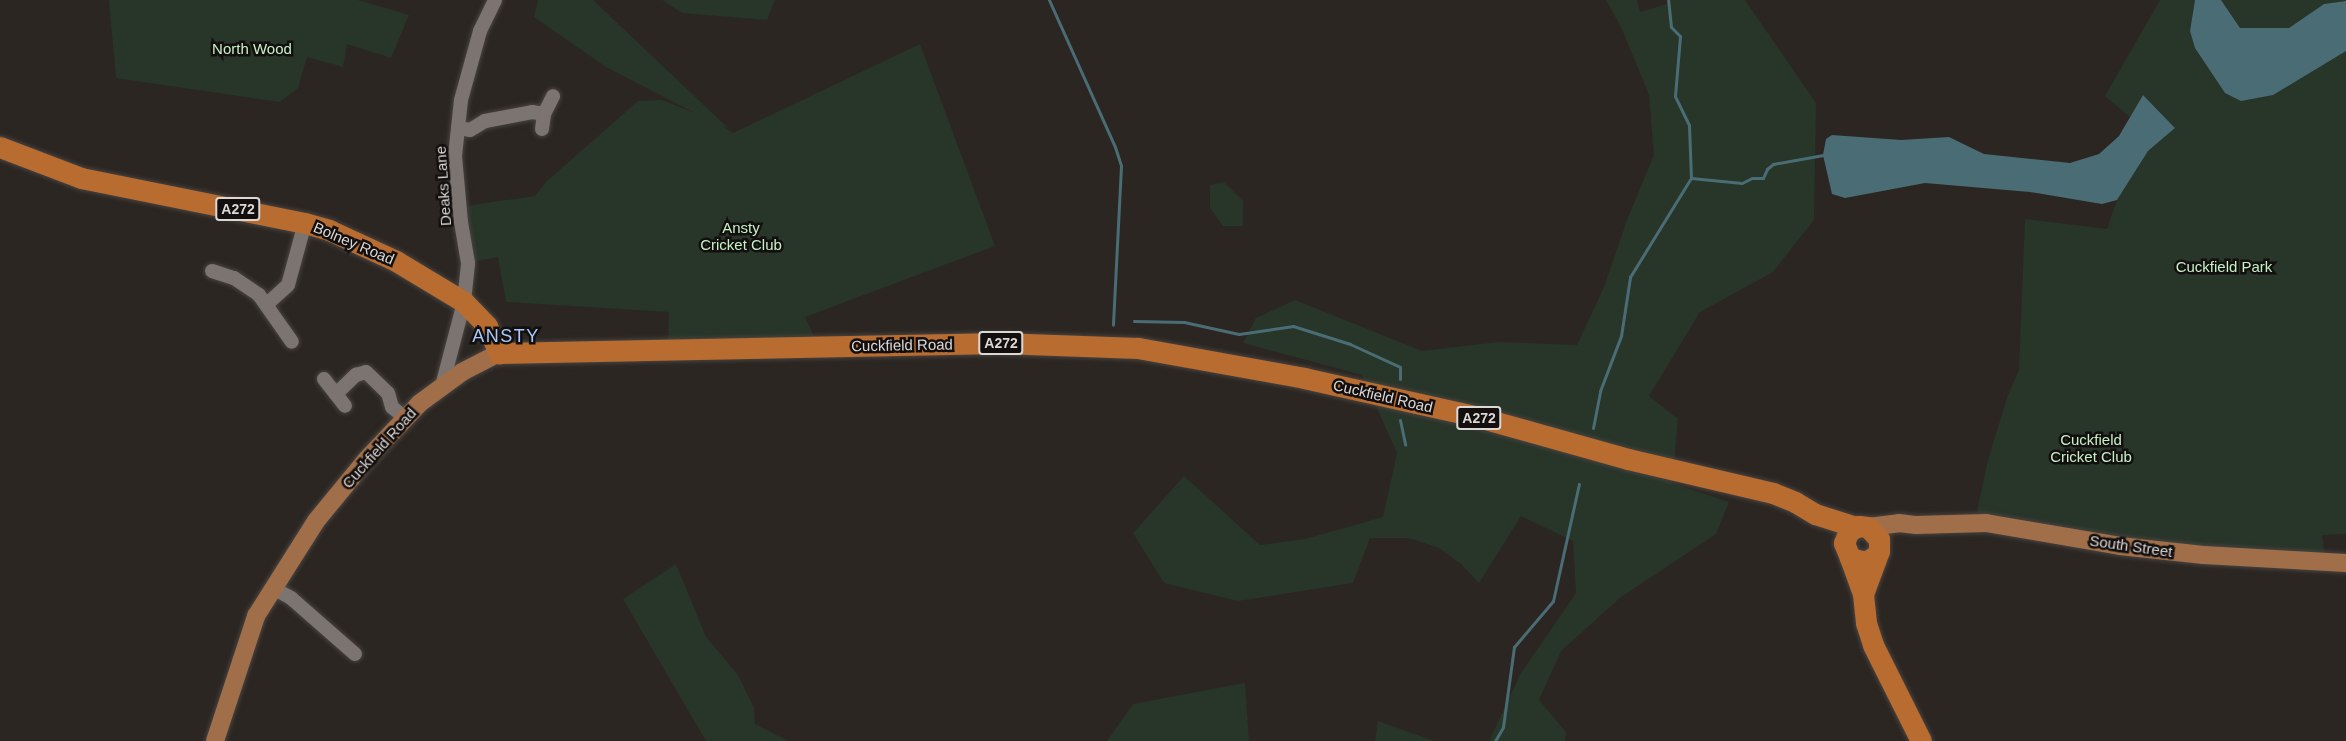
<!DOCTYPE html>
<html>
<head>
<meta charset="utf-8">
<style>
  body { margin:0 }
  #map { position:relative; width:2346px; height:741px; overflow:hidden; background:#2b2622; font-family:Helvetica,sans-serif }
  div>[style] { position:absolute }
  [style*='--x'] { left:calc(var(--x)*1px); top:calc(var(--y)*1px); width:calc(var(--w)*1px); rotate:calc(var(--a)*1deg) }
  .green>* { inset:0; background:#283529 }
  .water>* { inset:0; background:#4a6c75 }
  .stream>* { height:3px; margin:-1.5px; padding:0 1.5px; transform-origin:1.5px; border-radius:1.5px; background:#4a6c75 }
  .roads { filter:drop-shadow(0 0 2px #484340) drop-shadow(0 0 2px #484340) }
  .minor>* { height:14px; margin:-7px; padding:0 7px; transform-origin:7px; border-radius:7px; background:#7c7470 }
  .major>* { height:18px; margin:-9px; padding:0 9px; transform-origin:9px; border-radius:9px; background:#a06f4a }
  .highway>* { height:21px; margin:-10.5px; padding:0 10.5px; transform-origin:10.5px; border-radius:10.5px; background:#b86c30 }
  span { translate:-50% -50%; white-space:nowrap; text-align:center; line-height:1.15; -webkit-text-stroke:5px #120f0e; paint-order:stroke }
  .shield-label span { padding:2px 4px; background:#120f0e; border:2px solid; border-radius:4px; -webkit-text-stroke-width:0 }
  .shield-label { font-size:14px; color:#dbd7d5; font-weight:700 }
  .park-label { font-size:15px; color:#c6f1c7 }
  .street-label { font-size:15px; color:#dbd7d5 }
  .quarter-label { font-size:18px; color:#a8cbfd; letter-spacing:1.5px }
</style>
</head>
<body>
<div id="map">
  <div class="green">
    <i style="clip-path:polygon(109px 0,358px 0,409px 15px,391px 58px,347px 44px,343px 67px,307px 57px,298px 88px,280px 102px,116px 78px)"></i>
    <i style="clip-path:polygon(538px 0,593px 0,728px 128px,722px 126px,733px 133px,920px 44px,995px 246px,805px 317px,819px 347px,668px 349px,669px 312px,506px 302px,498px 257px,468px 263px,459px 207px,535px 196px,547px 181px,638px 101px,662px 100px,695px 113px,606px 67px,534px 17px)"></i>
    <i style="clip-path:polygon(662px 0,775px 0,767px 20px,682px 13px)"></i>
    <i style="clip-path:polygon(1606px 0,1637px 0,1640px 12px,1667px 4px,1668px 0,1745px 0,1816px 103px,1814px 220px,1773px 272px,1700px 312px,1649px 396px,1678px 419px,1672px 483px,1729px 502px,1716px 534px,1621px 597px,1561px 651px,1539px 700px,1566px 732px,1565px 741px,1489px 741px,1521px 673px,1576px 593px,1573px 541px,1521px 516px,1479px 583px,1461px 564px,1439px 548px,1409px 538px,1370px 538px,1353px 583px,1238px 601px,1164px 583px,1133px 533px,1184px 476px,1260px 545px,1305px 539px,1383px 517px,1397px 453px,1362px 375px,1243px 343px,1256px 318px,1295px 300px,1422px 351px,1498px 342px,1577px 345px,1604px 287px,1627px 220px,1654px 155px,1649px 95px,1621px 27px)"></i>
    <i style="clip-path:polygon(2160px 0,2195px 0,2190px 31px,2336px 56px,2346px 51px,2346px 534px,2322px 535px,2326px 562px,1986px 523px,1977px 511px,1988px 460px,2008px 395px,2019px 370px,2025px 219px,2107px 229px,2117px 200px,2148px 151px,2175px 128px,2143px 95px,2130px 117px,2105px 96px)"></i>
    <i style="clip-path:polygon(2221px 0,2346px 0,2346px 1px,2324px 4px,2289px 28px,2240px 28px)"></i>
    <i style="clip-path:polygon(1224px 182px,1243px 201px,1243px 226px,1223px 226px,1210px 208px,1210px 185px)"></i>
    <i style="clip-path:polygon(676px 564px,706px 637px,738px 675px,754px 708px,755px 724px,788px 741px,706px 741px,623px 599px)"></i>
    <i style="clip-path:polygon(1245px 683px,1249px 741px,1107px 741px,1133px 704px)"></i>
    <i style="clip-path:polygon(1378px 721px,1434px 741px,1375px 741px)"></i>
  </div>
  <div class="water">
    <i style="clip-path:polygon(2195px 0,2221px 0,2240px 28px,2289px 28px,2324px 4px,2346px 1px,2346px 51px,2273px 95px,2241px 101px,2225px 93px,2195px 48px,2190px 31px)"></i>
    <i style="clip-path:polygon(2143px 95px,2175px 128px,2148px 151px,2117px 200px,2102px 204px,2030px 192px,1925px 183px,1845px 198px,1832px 194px,1823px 155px,1826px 139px,1832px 135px,1901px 140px,1949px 137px,1984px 154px,2070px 163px,2099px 154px,2119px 136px)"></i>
  </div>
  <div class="stream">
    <i style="--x:1049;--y:0;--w:161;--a:65.8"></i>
    <i style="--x:1115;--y:147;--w:20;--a:72"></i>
    <i style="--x:1121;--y:166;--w:159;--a:92.9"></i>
    <i style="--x:1691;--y:178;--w:51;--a:5.6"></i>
    <i style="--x:1742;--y:183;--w:11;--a:-27"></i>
    <i style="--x:1752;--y:178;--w:11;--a:0"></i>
    <i style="--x:1763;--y:178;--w:10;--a:-66"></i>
    <i style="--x:1767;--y:169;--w:8;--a:-40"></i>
    <i style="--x:1773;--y:164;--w:51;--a:-10.2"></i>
    <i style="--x:1134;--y:321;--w:50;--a:1.1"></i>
    <i style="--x:1184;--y:322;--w:56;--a:12.3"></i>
    <i style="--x:1239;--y:334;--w:55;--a:-8.4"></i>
    <i style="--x:1293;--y:326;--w:60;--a:17.5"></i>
    <i style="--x:1350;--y:344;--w:55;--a:24.7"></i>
    <i style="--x:1400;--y:367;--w:12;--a:90"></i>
    <i style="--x:1400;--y:420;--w:25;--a:78"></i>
    <i style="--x:1593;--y:428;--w:38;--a:-79"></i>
    <i style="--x:1600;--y:391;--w:59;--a:-69.1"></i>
    <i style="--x:1621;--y:336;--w:60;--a:-81.3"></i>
    <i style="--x:1630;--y:277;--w:116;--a:-58.4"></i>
    <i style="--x:1691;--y:178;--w:53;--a:-92.2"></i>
    <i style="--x:1689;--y:125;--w:32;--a:-116"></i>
    <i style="--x:1675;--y:96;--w:60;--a:-85.2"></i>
    <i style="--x:1680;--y:36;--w:13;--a:-135"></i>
    <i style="--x:1671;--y:27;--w:27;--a:-96"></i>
    <i style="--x:1495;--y:741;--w:16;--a:-60"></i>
    <i style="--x:1503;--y:727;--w:81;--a:-82.2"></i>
    <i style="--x:1514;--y:647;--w:60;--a:-49.7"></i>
    <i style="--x:1553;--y:601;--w:120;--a:-77.5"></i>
  </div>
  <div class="roads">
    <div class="minor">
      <i style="--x:458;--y:128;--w:12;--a:9"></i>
      <i style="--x:470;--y:130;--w:17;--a:-31"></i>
      <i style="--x:485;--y:121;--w:48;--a:-10.8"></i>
      <i style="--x:532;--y:112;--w:12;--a:9"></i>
      <i style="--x:544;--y:114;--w:20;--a:-63"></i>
      <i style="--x:542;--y:129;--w:15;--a:-82"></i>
      <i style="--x:212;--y:271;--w:23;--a:18"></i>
      <i style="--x:234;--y:278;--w:30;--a:34"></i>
      <i style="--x:259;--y:295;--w:57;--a:54.9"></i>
      <i style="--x:267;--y:304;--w:28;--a:-42"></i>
      <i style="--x:288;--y:285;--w:64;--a:-74.7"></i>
      <i style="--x:324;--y:379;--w:34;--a:52"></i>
      <i style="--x:442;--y:386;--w:87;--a:-75.3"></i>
      <i style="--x:464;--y:302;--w:39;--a:-84"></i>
      <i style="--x:468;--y:263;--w:42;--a:-99.7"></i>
      <i style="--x:461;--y:222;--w:66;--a:-95.2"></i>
      <i style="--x:455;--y:156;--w:56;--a:-83.9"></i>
      <i style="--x:461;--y:100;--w:72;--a:-74.6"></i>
      <i style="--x:480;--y:31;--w:34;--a:-64"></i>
      <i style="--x:336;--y:394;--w:28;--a:-44"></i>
      <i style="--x:356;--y:375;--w:10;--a:-17"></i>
      <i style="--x:366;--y:372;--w:30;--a:44"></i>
      <i style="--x:388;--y:393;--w:15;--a:74"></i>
      <i style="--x:392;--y:407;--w:16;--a:40"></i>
      <i style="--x:273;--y:588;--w:21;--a:29"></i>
      <i style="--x:291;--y:598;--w:85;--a:41.2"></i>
    </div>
    <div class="major">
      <i style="--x:1868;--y:527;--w:31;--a:-7"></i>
      <i style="--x:1899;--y:523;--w:17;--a:7"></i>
      <i style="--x:1916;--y:525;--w:70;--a:-1.6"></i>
      <i style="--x:1986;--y:523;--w:136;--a:9.7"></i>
      <i style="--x:2120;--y:546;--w:84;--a:6.1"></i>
      <i style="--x:2204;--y:555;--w:142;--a:3.2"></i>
      <i style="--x:215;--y:741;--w:132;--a:-71.8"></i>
      <i style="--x:256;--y:616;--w:112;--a:-57.7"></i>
      <i style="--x:316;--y:521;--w:80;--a:-50.6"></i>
      <i style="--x:367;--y:459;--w:77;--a:-46.6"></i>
      <i style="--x:420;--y:403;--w:52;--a:-36.4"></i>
      <i style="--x:462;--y:372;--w:42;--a:-27.2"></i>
    </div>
    <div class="highway">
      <i style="--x:0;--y:147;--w:87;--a:20.9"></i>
      <i style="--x:81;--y:178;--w:228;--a:11.4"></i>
      <i style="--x:305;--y:223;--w:25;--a:16"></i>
      <i style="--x:329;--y:230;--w:74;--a:24.8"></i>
      <i style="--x:396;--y:261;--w:79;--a:31.1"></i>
      <i style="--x:464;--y:302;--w:33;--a:46"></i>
      <i style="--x:487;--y:326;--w:30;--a:66"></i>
      <i style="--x:499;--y:353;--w:501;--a:-1.14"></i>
      <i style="--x:1000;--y:343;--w:138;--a:2.1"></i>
      <i style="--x:1138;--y:348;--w:169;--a:10.2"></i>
      <i style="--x:1304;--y:378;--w:178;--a:12.6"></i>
      <i style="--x:1478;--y:417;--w:156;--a:15.6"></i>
      <i style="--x:1628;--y:459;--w:149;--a:13.2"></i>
      <i style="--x:1773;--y:493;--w:24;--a:22"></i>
      <i style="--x:1795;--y:502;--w:23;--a:31"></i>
      <i style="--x:1815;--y:514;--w:43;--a:17.6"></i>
      <i style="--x:1850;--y:558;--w:38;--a:70"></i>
      <i style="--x:1863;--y:594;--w:29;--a:84"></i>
      <i style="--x:1866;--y:623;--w:23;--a:72"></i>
      <i style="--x:1873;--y:645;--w:107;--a:63.4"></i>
      <i style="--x:1863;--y:594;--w:46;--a:-69.6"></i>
      <i style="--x:1879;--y:551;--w:12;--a:-90"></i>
      <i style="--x:1879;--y:539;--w:16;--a:-133"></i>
      <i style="--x:1868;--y:527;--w:9;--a:-174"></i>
      <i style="--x:1859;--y:526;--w:11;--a:153"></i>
      <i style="--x:1849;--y:531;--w:13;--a:113"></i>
      <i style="--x:1844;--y:543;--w:16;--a:68"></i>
      <i style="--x:1850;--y:558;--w:16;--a:14"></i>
      <i style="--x:1866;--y:562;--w:11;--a:-34"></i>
    </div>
  </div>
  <div class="shield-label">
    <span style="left:238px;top:209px">A272</span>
    <span style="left:1001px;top:343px">A272</span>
    <span style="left:1479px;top:418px">A272</span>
  </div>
  <div class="park-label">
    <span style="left:252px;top:49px">North Wood</span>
    <span style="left:741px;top:236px">Ansty<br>Cricket Club</span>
    <span style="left:2224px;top:267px">Cuckfield Park</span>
    <span style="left:2091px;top:448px">Cuckfield<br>Cricket Club</span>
  </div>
  <div class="street-label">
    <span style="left:443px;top:186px;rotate:-94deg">Deaks Lane</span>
    <span style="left:354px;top:243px;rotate:23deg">Bolney Road</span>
    <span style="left:902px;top:345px;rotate:-1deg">Cuckfield Road</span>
    <span style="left:1383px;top:396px;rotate:13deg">Cuckfield Road</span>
    <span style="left:379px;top:448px;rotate:-48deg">Cuckfield Road</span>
    <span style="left:2131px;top:546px;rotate:8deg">South Street</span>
  </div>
  <div class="quarter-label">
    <span style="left:506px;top:336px">ANSTY</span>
  </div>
</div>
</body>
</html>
